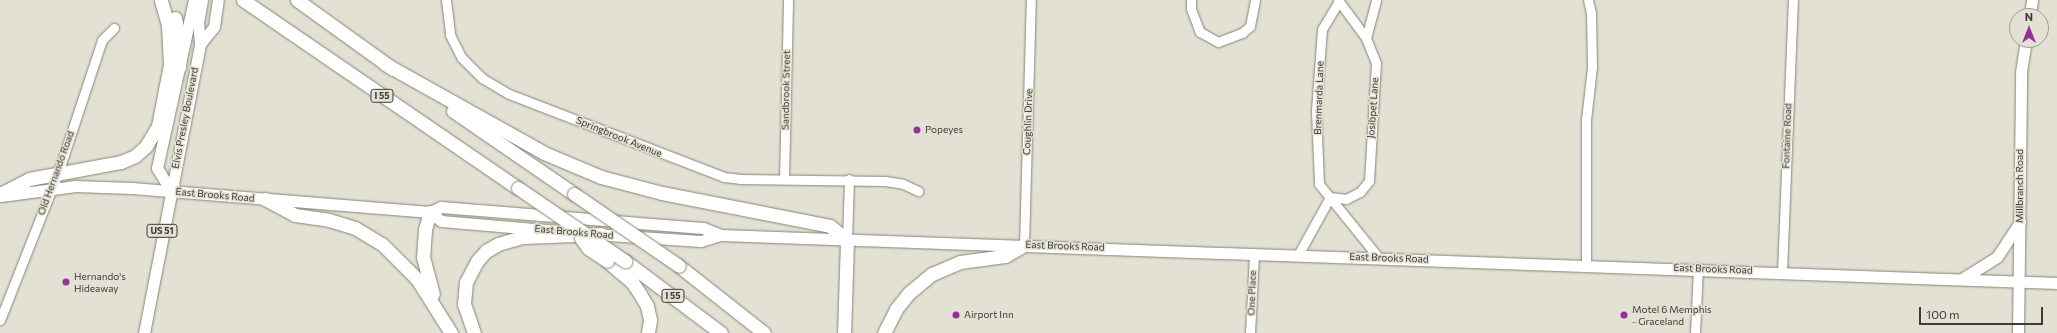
<!DOCTYPE html>
<html>
<head>
<meta charset="utf-8">
<style>
  body { margin:0 }
  #map { position:relative; width:2057px; height:333px; overflow:hidden; background:#e2e1d3; font-family:Commissioner,sans-serif }
  div>[style] { position:absolute }
  [style*='--x'] { left:calc(var(--x)*1px); top:calc(var(--y)*1px); width:calc(var(--w)*1px); rotate:calc(var(--a)*1deg) }
  .roads { filter:drop-shadow(0 0 1px #868578) drop-shadow(0 0 1px #868578) }
  .minor>* { height:9px; margin:-4.5px; padding:0 4.5px; transform-origin:4.5px; border-radius:4.5px; background:#fff }
  .major>* { height:11px; margin:-5.5px; padding:0 5.5px; transform-origin:5.5px; border-radius:5.5px; background:#fff }
  .highway>* { height:13px; margin:-6.5px; padding:0 6.5px; transform-origin:6.5px; border-radius:6.5px; background:#fff }
  .bridges { filter:drop-shadow(0 0 1px #868578) drop-shadow(0 0 1px #868578) }
  .highway-bridge>* { height:13px; margin:-6.5px; padding:0 6.5px; transform-origin:6.5px; border-radius:6.5px; background:#fff }
  .dots>* { width:11px; height:11px; translate:-50% -50%; box-sizing:border-box; border:2px solid #e2e1d3; border-radius:50% }
  span { translate:-50% -50%; white-space:nowrap; text-align:center; line-height:1.15; -webkit-text-stroke:3px #e2e1d3; paint-order:stroke }
  .shield-label span { padding:1px 3px; background:#e2e1d3; border:1px solid; border-radius:3px; -webkit-text-stroke-width:0 }
  .shield-label { font-size:9px; color:#3d3d37; font-weight:700 }
  .street-label { font-size:10px; color:#3d3d37 }
  .poi-label { font-size:10px; color:#3d3d37 }
  .left { translate:0 -50%; text-align:left }
  .north { position:absolute; left:2009px; top:8px; width:40px; height:40px; box-sizing:border-box; background:#e2e1d3; border:1px solid #a09f95; border-radius:50%; rotate:0deg; font-size:11px; font-weight:700; line-height:16px; text-align:center; color:#3d3d37 }
  .north::after { content:''; display:block; margin:auto; width:14px; height:18px; background:#943198; clip-path:polygon(50% 0,100% 100%,50% 72%,0 100%) }
  .scale { position:absolute; left:1919px; top:307px; width:124px; height:18px; box-sizing:border-box; border:2px solid #3d3d37; border-top:0; padding-left:5px; font-size:12px; line-height:14px; white-space:nowrap; color:#3d3d37; -webkit-text-stroke:3px #e2e1d3; paint-order:stroke }
</style>
</head>
<body>
<div id="map">
  <div class="roads">
    <div class="minor">
      <i style="--x:446;--y:0;--w:35;--a:83"></i>
      <i style="--x:450;--y:35;--w:25;--a:63"></i>
      <i style="--x:461;--y:57;--w:30;--a:45"></i>
      <i style="--x:482;--y:78;--w:31;--a:31"></i>
      <i style="--x:509;--y:94;--w:230;--a:21.1"></i>
      <i style="--x:724;--y:177;--w:17;--a:7"></i>
      <i style="--x:741;--y:179;--w:144;--a:0.8"></i>
      <i style="--x:885;--y:181;--w:18;--a:9"></i>
      <i style="--x:903;--y:184;--w:17;--a:25"></i>
      <i style="--x:1191;--y:0;--w:9;--a:90"></i>
      <i style="--x:1191;--y:9;--w:25;--a:69"></i>
      <i style="--x:1200;--y:32;--w:21;--a:29"></i>
      <i style="--x:1218;--y:42;--w:26;--a:-21"></i>
      <i style="--x:1242;--y:33;--w:11;--a:-41"></i>
      <i style="--x:1250;--y:26;--w:26;--a:-79"></i>
      <i style="--x:1339;--y:1;--w:33;--a:121"></i>
      <i style="--x:1322;--y:29;--w:82;--a:94.2"></i>
      <i style="--x:1316;--y:111;--w:73;--a:87.6"></i>
      <i style="--x:1319;--y:184;--w:95;--a:51"></i>
      <i style="--x:1366;--y:38;--w:39;--a:-75"></i>
      <i style="--x:784;--y:179;--w:179;--a:-88.7"></i>
      <i style="--x:1330;--y:197;--w:16;--a:7"></i>
      <i style="--x:1346;--y:199;--w:16;--a:-27"></i>
      <i style="--x:1360;--y:192;--w:14;--a:-51"></i>
      <i style="--x:1369;--y:181;--w:118;--a:-86.6"></i>
      <i style="--x:1376;--y:63;--w:27;--a:-112"></i>
      <i style="--x:1366;--y:38;--w:47;--a:-126.4"></i>
      <i style="--x:847;--y:240;--w:61;--a:-88.1"></i>
      <i style="--x:1024;--y:245;--w:245;--a:-88.4"></i>
      <i style="--x:1298;--y:255;--w:66;--a:-61.1"></i>
      <i style="--x:1586;--y:264;--w:144;--a:-90"></i>
      <i style="--x:1586;--y:120;--w:53;--a:-83.5"></i>
      <i style="--x:1592;--y:67;--w:54;--a:-91.1"></i>
      <i style="--x:1591;--y:13;--w:13;--a:-103"></i>
      <i style="--x:1782;--y:272;--w:272;--a:-87.7"></i>
      <i style="--x:0;--y:320;--w:158;--a:-68.5"></i>
      <i style="--x:58;--y:173;--w:140;--a:-71.7"></i>
      <i style="--x:102;--y:40;--w:17;--a:-45"></i>
      <i style="--x:1250;--y:333;--w:79;--a:-87.1"></i>
      <i style="--x:1695;--y:333;--w:65;--a:-87.4"></i>
    </div>
    <div class="major">
      <i style="--x:2030;--y:16;--w:16;--a:-83"></i>
      <i style="--x:200;--y:44;--w:22;--a:-51"></i>
      <i style="--x:214;--y:27;--w:27;--a:-82"></i>
      <i style="--x:171;--y:191;--w:27;--a:-121"></i>
      <i style="--x:157;--y:168;--w:172;--a:-77.6"></i>
      <i style="--x:1;--y:196;--w:75;--a:-7.7"></i>
      <i style="--x:75;--y:186;--w:57;--a:2"></i>
      <i style="--x:132;--y:188;--w:299;--a:4.6"></i>
      <i style="--x:430;--y:212;--w:12;--a:-24"></i>
      <i style="--x:441;--y:207;--w:263;--a:4.6"></i>
      <i style="--x:703;--y:228;--w:19;--a:21"></i>
      <i style="--x:430;--y:212;--w:14;--a:39"></i>
      <i style="--x:441;--y:221;--w:117;--a:4.9"></i>
      <i style="--x:593;--y:234;--w:108;--a:3.7"></i>
      <i style="--x:701;--y:241;--w:21;--a:-17"></i>
      <i style="--x:721;--y:235;--w:1337;--a:2.06"></i>
      <i style="--x:1962;--y:279;--w:41;--a:-32.2"></i>
      <i style="--x:1997;--y:257;--w:42;--a:-56.7"></i>
      <i style="--x:144;--y:333;--w:294;--a:-79"></i>
      <i style="--x:200;--y:44;--w:21;--a:-95"></i>
      <i style="--x:198;--y:23;--w:23;--a:-80"></i>
      <i style="--x:2018;--y:333;--w:261;--a:-89.3"></i>
      <i style="--x:2021;--y:72;--w:32;--a:-81"></i>
    </div>
    <div class="highway">
      <i style="--x:243;--y:0;--w:333;--a:34.4"></i>
      <i style="--x:297;--y:0;--w:118;--a:35.7"></i>
      <i style="--x:175;--y:18;--w:25;--a:78"></i>
      <i style="--x:180;--y:42;--w:25;--a:92"></i>
      <i style="--x:385;--y:64;--w:182;--a:29.2"></i>
      <i style="--x:544;--y:153;--w:62;--a:22.8"></i>
      <i style="--x:601;--y:177;--w:63;--a:14.7"></i>
      <i style="--x:662;--y:193;--w:171;--a:11.1"></i>
      <i style="--x:830;--y:226;--w:22;--a:39"></i>
      <i style="--x:847;--y:240;--w:93;--a:91.8"></i>
      <i style="--x:453;--y:111;--w:147;--a:34.4"></i>
      <i style="--x:0;--y:194;--w:33;--a:-27"></i>
      <i style="--x:29;--y:179;--w:94;--a:-10.5"></i>
      <i style="--x:121;--y:162;--w:15;--a:-23"></i>
      <i style="--x:135;--y:156;--w:15;--a:-42"></i>
      <i style="--x:146;--y:146;--w:23;--a:-59"></i>
      <i style="--x:158;--y:126;--w:63;--a:-79"></i>
      <i style="--x:170;--y:64;--w:39;--a:-93"></i>
      <i style="--x:168;--y:25;--w:26;--a:-106"></i>
      <i style="--x:265;--y:199;--w:34;--a:28"></i>
      <i style="--x:295;--y:215;--w:34;--a:8"></i>
      <i style="--x:329;--y:220;--w:27;--a:17"></i>
      <i style="--x:355;--y:228;--w:31;--a:31"></i>
      <i style="--x:382;--y:244;--w:49;--a:45"></i>
      <i style="--x:417;--y:279;--w:64;--a:57.8"></i>
      <i style="--x:430;--y:212;--w:19;--a:106"></i>
      <i style="--x:425;--y:230;--w:27;--a:94"></i>
      <i style="--x:423;--y:257;--w:38;--a:75"></i>
      <i style="--x:607;--y:261;--w:33;--a:40"></i>
      <i style="--x:632;--y:282;--w:14;--a:56"></i>
      <i style="--x:640;--y:294;--w:14;--a:60"></i>
      <i style="--x:647;--y:306;--w:14;--a:78"></i>
      <i style="--x:650;--y:320;--w:13;--a:99"></i>
      <i style="--x:625;--y:261;--w:120;--a:36.9"></i>
      <i style="--x:679;--y:266;--w:108;--a:38.2"></i>
      <i style="--x:474;--y:333;--w:31;--a:-109"></i>
      <i style="--x:464;--y:304;--w:22;--a:-85"></i>
      <i style="--x:466;--y:282;--w:24;--a:-62"></i>
      <i style="--x:477;--y:261;--w:13;--a:-48"></i>
      <i style="--x:486;--y:251;--w:14;--a:-30"></i>
      <i style="--x:498;--y:244;--w:26;--a:-16"></i>
      <i style="--x:523;--y:237;--w:78;--a:-2.2"></i>
      <i style="--x:884;--y:333;--w:27;--a:-63"></i>
      <i style="--x:896;--y:309;--w:21;--a:-51"></i>
      <i style="--x:909;--y:293;--w:30;--a:-40"></i>
      <i style="--x:932;--y:274;--w:30;--a:-23"></i>
      <i style="--x:960;--y:262;--w:45;--a:-7.6"></i>
      <i style="--x:1005;--y:256;--w:22;--a:-30"></i>
    </div>
  </div>
  <div class="bridges">
    <div class="highway-bridge">
      <i style="--x:518;--y:188;--w:130;--a:34.3"></i>
      <i style="--x:574;--y:194;--w:127;--a:34.4"></i>
      <i style="--x:581;--y:238;--w:12;--a:55"></i>
      <i style="--x:588;--y:248;--w:23;--a:34"></i>
    </div>
  </div>
  <div class="dots">
    <i style="left:917px;top:130px;background:#943198"></i>
    <i style="left:66px;top:282px;background:#943198"></i>
    <i style="left:956px;top:315px;background:#943198"></i>
    <i style="left:1624px;top:315px;background:#943198"></i>
  </div>
  <div class="shield-label">
    <span style="left:382px;top:96px">I 55</span>
    <span style="left:162px;top:231px">US 51</span>
    <span style="left:673px;top:296px">I 55</span>
  </div>
  <div class="street-label">
    <span style="left:786px;top:90px;rotate:-89deg">Sandbrook Street</span>
    <span style="left:1319px;top:98px;rotate:-88deg">Brenmarda Lane</span>
    <span style="left:1373px;top:108px;rotate:-86deg">Josibpet Lane</span>
    <span style="left:185px;top:118px;rotate:-79deg">Elvis Presley Boulevard</span>
    <span style="left:1028px;top:122px;rotate:-88deg">Coughlin Drive</span>
    <span style="left:1787px;top:136px;rotate:-88deg">Fontaine Road</span>
    <span style="left:619px;top:137px;rotate:22deg">Springbrook Avenue</span>
    <span style="left:56px;top:173px;rotate:-70deg">Old Hernando Road</span>
    <span style="left:2020px;top:186px;rotate:-90deg">Millbranch Road</span>
    <span style="left:215px;top:195px;rotate:5deg">East Brooks Road</span>
    <span style="left:574px;top:232px;rotate:5deg">East Brooks Road</span>
    <span style="left:1065px;top:246px;rotate:2deg">East Brooks Road</span>
    <span style="left:1389px;top:258px;rotate:2deg">East Brooks Road</span>
    <span style="left:1713px;top:269px;rotate:2deg">East Brooks Road</span>
    <span style="left:1252px;top:293px;rotate:-88deg">One Place</span>
  </div>
  <div class="poi-label">
    <span class="left" style="left:925px;top:130px">Popeyes</span>
    <span class="left" style="left:74px;top:282px">Hernando's<br>Hideaway</span>
    <span class="left" style="left:1632px;top:315px">Motel 6 Memphis<br>- Graceland</span>
    <span class="left" style="left:964px;top:315px">Airport Inn</span>
  </div>
  <div class="north">N</div>
  <div class="scale">100 m</div>
</div>
</body>
</html>
